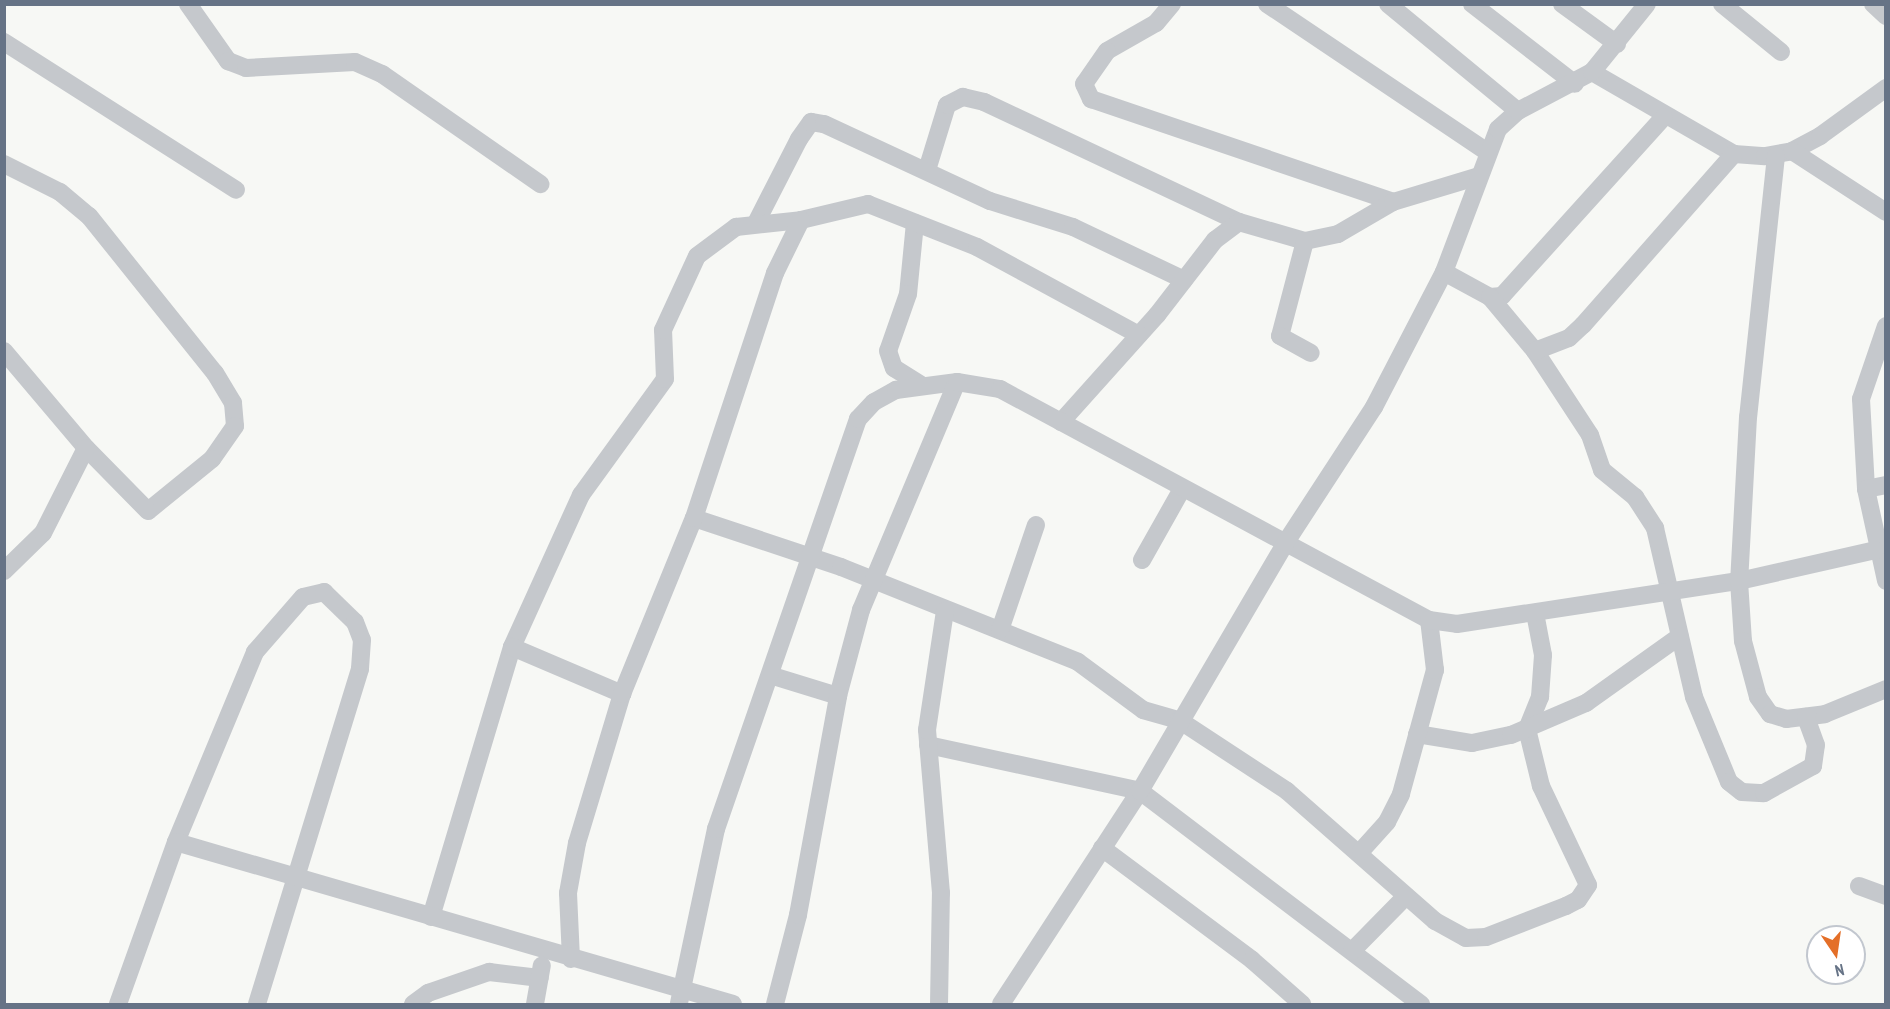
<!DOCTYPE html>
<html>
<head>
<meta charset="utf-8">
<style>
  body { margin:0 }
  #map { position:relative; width:1890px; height:1009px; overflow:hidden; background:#f7f8f5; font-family:"PT Sans Narrow",sans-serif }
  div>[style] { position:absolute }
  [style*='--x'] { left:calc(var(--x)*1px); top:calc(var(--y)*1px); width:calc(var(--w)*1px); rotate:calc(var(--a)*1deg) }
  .minor>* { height:18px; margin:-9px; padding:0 9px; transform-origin:9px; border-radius:9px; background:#c5c8cc }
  span { translate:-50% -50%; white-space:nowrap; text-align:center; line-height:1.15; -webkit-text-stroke:6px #fff; paint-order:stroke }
  .frame { position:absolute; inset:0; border:6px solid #667386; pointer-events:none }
  .north { position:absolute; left:1806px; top:925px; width:60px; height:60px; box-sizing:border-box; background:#fff; border:2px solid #c2c7cf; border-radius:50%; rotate:167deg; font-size:16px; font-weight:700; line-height:24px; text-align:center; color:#667386 }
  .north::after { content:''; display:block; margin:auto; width:21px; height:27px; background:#e46f28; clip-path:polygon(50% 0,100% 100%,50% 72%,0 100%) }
</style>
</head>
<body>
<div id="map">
  <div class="minor">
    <i style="--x:188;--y:4;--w:70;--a:54.9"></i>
    <i style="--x:228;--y:61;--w:19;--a:21"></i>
    <i style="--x:246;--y:68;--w:109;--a:-3.2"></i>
    <i style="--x:355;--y:62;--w:30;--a:24"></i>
    <i style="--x:382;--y:74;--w:193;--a:34.8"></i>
    <i style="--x:1172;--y:4;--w:25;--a:130"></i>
    <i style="--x:1156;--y:23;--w:56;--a:150.3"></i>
    <i style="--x:1107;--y:51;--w:40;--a:124.9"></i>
    <i style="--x:1084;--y:84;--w:17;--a:65"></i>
    <i style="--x:1091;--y:99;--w:319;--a:18.8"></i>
    <i style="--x:1267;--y:4;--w:265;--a:33.9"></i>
    <i style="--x:1388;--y:4;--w:168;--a:39.5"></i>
    <i style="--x:1472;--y:4;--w:130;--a:37.8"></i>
    <i style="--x:1562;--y:4;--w:68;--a:36"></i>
    <i style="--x:1722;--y:4;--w:76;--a:39.1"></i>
    <i style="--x:1873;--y:4;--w:18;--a:43"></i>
    <i style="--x:4;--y:42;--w:275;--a:32.5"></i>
    <i style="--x:1592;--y:72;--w:164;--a:30"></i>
    <i style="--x:1734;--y:154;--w:31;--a:4"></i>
    <i style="--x:1765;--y:156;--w:27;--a:-10"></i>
    <i style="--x:1792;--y:151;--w:32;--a:-28"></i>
    <i style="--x:1820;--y:136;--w:82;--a:-36"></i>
    <i style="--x:1792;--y:151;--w:112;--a:33"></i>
    <i style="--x:1776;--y:156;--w:262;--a:96.1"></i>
    <i style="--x:1748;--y:417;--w:164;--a:93.1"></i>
    <i style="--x:1739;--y:581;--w:60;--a:86.2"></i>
    <i style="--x:1743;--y:641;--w:58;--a:75"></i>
    <i style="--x:1758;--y:697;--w:21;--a:55"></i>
    <i style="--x:1770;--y:714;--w:17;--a:17"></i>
    <i style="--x:1786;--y:719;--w:39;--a:-7"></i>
    <i style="--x:1825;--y:714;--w:66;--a:-22.3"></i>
    <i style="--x:4;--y:164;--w:63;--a:26.6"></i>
    <i style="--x:60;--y:192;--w:38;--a:40"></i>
    <i style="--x:89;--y:216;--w:201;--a:51.3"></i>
    <i style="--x:215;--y:373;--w:35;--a:59"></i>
    <i style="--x:233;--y:403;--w:23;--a:85"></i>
    <i style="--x:235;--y:426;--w:40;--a:124.9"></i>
    <i style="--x:212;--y:459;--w:82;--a:140.9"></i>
    <i style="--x:148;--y:511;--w:88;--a:-134.5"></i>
    <i style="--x:86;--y:448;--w:127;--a:-130.2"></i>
    <i style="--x:927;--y:170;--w:68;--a:-72.9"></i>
    <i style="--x:947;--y:105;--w:18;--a:-27"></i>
    <i style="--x:963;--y:97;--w:22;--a:13"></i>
    <i style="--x:984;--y:102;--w:282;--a:25.2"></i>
    <i style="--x:1239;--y:222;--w:69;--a:16.1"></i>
    <i style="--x:1305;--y:241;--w:34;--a:-12"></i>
    <i style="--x:1338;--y:234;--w:64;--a:-30.2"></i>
    <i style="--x:1393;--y:202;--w:87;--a:-16.8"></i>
    <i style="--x:756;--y:223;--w:94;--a:-62.9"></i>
    <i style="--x:799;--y:139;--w:21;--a:-55"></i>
    <i style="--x:811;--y:122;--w:13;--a:9"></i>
    <i style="--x:824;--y:124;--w:183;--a:24.9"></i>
    <i style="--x:990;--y:201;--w:87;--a:17.4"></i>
    <i style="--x:1073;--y:227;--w:123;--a:25.5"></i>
    <i style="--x:915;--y:223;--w:71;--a:95.6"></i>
    <i style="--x:908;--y:294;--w:60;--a:109.3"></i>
    <i style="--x:888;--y:351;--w:18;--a:71"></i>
    <i style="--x:894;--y:368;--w:31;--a:32"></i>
    <i style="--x:1305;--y:241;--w:98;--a:104.7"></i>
    <i style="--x:1280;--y:336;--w:35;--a:29"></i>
    <i style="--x:1444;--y:272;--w:52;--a:28.5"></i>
    <i style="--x:1490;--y:297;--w:12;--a:-5"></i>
    <i style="--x:1502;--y:296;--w:241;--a:-47.9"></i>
    <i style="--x:1490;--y:297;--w:70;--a:50.2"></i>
    <i style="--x:1535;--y:351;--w:100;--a:56.8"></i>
    <i style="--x:1590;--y:435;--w:37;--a:71"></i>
    <i style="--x:1602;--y:470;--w:43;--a:39.3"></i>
    <i style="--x:1635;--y:497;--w:37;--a:57"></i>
    <i style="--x:1655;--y:528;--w:173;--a:77"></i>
    <i style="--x:1694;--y:697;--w:92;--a:67.6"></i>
    <i style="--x:1729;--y:782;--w:16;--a:38"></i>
    <i style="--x:1742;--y:792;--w:22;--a:3"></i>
    <i style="--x:1764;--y:793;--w:56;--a:-28.9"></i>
    <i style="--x:1813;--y:766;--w:21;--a:-82"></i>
    <i style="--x:1816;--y:745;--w:30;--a:-110"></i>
    <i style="--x:1886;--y:326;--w:77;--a:108.9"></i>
    <i style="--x:1861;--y:399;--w:90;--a:86.8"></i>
    <i style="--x:1866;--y:489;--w:94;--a:77.7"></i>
    <i style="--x:1535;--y:351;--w:36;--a:-21"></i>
    <i style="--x:1569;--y:338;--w:19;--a:-43"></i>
    <i style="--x:1583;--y:325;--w:228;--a:-48.6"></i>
    <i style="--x:1061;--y:422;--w:144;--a:-48.1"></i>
    <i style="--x:1157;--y:315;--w:95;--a:-52.3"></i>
    <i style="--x:1215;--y:240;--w:30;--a:-37"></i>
    <i style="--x:1866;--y:489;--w:20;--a:-11"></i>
    <i style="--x:694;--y:518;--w:155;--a:18.4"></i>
    <i style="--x:841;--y:567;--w:255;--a:21.8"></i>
    <i style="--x:1078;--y:662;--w:81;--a:36.4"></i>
    <i style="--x:1143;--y:710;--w:37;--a:16"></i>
    <i style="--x:1179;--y:720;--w:129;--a:33.3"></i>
    <i style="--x:1287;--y:791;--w:197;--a:41.3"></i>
    <i style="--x:1435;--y:921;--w:35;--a:29"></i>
    <i style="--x:1466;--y:938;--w:20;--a:-3"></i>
    <i style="--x:1486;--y:937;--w:86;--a:-21.2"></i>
    <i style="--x:1566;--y:906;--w:13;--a:-27"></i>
    <i style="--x:1578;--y:900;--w:18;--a:-56"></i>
    <i style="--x:1588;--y:885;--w:110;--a:-115.4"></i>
    <i style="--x:1541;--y:786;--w:59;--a:-103.8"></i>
    <i style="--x:1527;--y:729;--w:35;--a:-68"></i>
    <i style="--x:1540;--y:697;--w:42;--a:-85.9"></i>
    <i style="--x:1543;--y:655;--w:43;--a:-100.8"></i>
    <i style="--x:1142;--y:560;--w:81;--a:-60.6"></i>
    <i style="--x:4;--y:571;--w:54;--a:-44.3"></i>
    <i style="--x:43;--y:533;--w:95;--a:-63.2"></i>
    <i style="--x:1000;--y:630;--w:111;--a:-71.1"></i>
    <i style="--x:512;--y:647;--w:167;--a:-65.6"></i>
    <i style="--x:581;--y:495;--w:143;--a:-54.1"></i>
    <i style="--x:665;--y:379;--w:49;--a:-92.3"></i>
    <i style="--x:663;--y:330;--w:81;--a:-65.3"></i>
    <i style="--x:697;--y:256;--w:49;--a:-36.6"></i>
    <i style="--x:736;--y:227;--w:65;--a:-6.1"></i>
    <i style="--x:801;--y:220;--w:69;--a:-13.4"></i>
    <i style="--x:868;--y:204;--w:117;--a:21.5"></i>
    <i style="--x:977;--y:247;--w:184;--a:28.5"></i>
    <i style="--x:773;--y:676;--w:68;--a:17.1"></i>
    <i style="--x:1417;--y:734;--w:56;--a:9.3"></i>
    <i style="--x:1472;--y:743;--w:40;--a:-12"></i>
    <i style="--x:1511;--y:735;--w:82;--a:-23.1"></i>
    <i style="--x:1586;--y:703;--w:115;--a:-35.5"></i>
    <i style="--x:928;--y:745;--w:217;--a:12.2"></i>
    <i style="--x:1140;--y:791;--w:353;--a:37.2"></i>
    <i style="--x:176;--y:842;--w:206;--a:-67.4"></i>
    <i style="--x:255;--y:652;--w:73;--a:-48.9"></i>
    <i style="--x:303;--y:597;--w:22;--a:-13"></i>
    <i style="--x:324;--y:592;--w:43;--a:44.1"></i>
    <i style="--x:355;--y:622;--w:19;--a:69"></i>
    <i style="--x:362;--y:640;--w:29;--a:94"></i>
    <i style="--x:360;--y:669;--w:350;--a:107.1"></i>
    <i style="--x:1102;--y:848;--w:187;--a:36.7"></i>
    <i style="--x:1252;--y:960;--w:67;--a:41.3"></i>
    <i style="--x:1361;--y:851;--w:39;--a:-48"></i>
    <i style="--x:1387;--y:822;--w:31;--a:-63"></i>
    <i style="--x:1401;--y:794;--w:129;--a:-74.7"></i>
    <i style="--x:1435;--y:670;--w:50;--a:-96.8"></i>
    <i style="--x:1859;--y:886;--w:29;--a:20"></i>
    <i style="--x:431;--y:917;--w:282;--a:-73.3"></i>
    <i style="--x:512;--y:647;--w:120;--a:23.1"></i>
    <i style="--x:1352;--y:951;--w:77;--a:-45.5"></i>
    <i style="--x:571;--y:959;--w:66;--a:-92.6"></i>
    <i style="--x:568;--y:893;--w:51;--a:-79.8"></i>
    <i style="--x:577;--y:843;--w:156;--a:-73.2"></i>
    <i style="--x:622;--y:694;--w:190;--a:-67.8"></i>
    <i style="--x:694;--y:518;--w:258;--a:-71.7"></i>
    <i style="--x:775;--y:273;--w:59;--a:-63.9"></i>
    <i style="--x:679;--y:1003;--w:178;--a:-78"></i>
    <i style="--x:716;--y:829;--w:434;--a:-70.9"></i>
    <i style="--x:858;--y:419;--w:23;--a:-47"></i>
    <i style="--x:874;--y:402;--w:25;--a:-29"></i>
    <i style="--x:896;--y:390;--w:62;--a:-7.5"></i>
    <i style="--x:118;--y:1004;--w:172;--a:-70.3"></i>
    <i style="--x:176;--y:842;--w:580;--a:16.22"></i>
    <i style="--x:413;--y:1004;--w:19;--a:-36"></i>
    <i style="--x:428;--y:993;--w:65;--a:-19"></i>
    <i style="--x:489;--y:972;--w:51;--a:6.7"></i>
    <i style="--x:535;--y:1004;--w:39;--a:-80"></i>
    <i style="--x:775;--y:1004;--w:92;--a:-75.5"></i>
    <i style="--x:798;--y:915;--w:223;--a:-79.6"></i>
    <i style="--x:838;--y:696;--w:89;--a:-75"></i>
    <i style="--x:861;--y:610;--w:247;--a:-67.2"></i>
    <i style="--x:957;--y:382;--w:44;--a:9.2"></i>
    <i style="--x:1000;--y:389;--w:487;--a:28.3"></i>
    <i style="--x:1429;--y:620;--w:28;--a:8"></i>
    <i style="--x:1457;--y:624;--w:285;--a:-8.7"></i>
    <i style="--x:1739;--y:581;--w:139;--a:-12.8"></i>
    <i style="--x:939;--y:1004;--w:111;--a:-89"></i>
    <i style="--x:941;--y:893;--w:164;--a:-94.9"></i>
    <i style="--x:927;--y:730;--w:120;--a:-81.4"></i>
    <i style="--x:1001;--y:1004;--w:254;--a:-56.9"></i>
    <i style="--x:1140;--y:791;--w:289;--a:-59.6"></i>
    <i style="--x:1286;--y:542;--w:161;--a:-56.9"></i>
    <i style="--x:1374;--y:407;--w:152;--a:-62.6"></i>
    <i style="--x:1444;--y:272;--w:153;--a:-69.3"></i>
    <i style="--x:1498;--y:129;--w:27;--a:-42"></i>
    <i style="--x:1518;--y:111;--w:84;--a:-27.8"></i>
    <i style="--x:1592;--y:72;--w:87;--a:-51"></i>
  </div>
  <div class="frame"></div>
  <div class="north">N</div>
</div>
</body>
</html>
